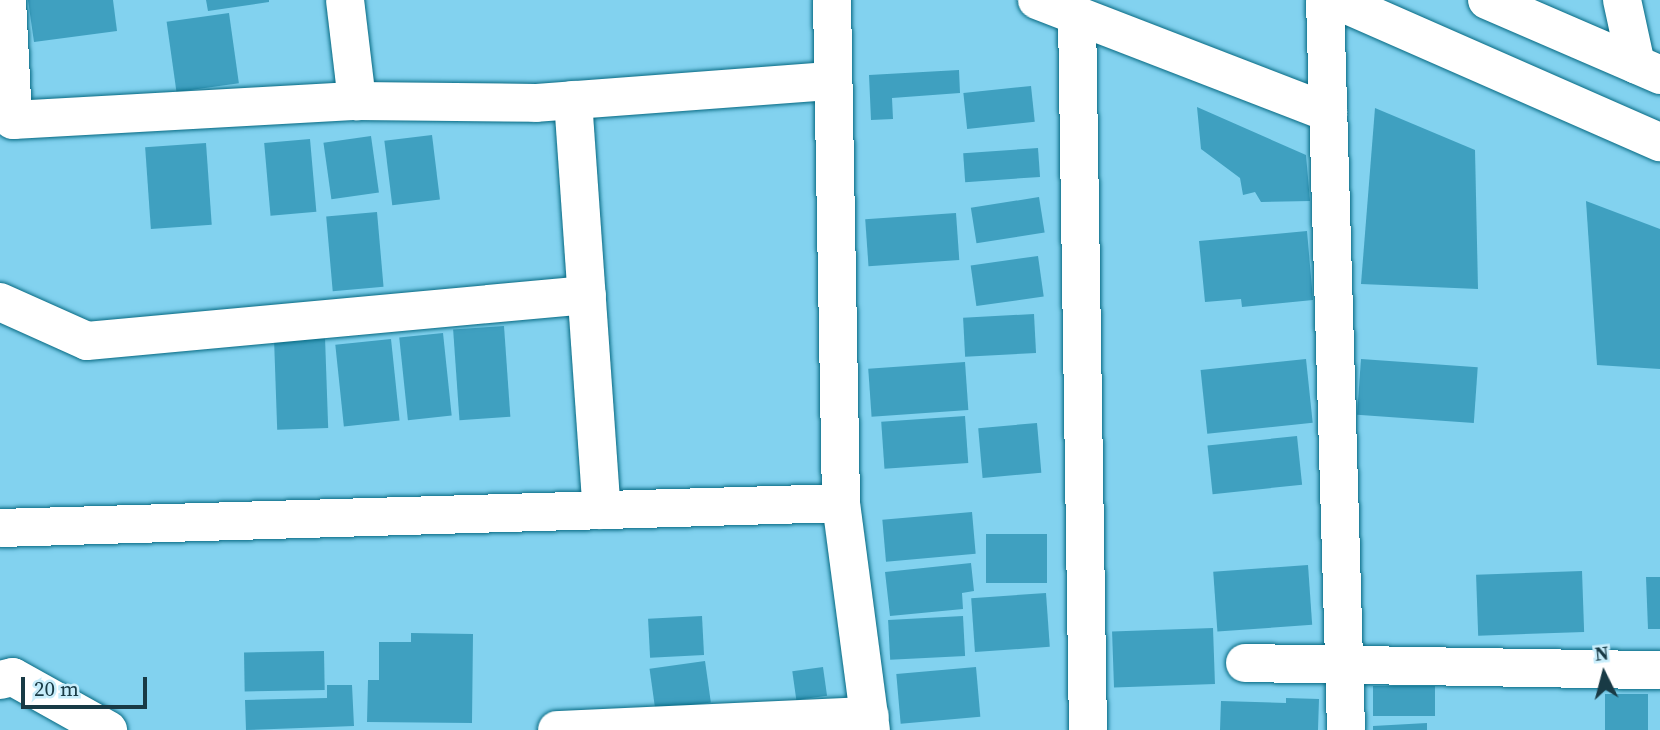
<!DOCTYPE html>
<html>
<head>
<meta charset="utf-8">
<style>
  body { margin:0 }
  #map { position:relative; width:1660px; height:730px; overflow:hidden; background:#82d2ef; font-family:"Source Serif 4",serif }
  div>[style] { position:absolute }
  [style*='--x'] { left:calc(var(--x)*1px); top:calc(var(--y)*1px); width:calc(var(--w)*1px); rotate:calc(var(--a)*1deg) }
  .building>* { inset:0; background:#3fa0c0; transform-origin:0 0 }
  .roads { filter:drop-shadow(0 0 2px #066982) drop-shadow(0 0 2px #066982) }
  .street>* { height:38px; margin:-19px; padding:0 19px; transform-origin:19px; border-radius:19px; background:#fff }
  .primary>* { height:38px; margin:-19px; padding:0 19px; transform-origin:19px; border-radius:19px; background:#fff }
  span { translate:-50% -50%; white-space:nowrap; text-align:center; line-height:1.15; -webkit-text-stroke:7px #c7edfb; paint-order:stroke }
  .north { position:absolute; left:1569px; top:639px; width:70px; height:70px; -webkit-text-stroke:5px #c7edfb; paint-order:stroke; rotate:354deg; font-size:19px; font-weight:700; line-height:28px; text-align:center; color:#183a45 }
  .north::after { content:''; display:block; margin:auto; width:24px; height:32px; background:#183a45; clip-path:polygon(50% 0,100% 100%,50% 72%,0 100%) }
  .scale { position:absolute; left:21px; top:677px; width:126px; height:32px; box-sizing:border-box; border:4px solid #183a45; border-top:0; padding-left:9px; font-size:21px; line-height:24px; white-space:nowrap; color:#183a45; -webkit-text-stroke:5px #c7edfb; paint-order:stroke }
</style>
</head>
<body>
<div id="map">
  <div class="building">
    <i style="clip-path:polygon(28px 0,113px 0,117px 31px,34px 42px)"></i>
    <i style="clip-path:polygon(206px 0,269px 0,269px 2px,208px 11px)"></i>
    <i style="left:229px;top:13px;width:71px;height:63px;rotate:82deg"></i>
    <i style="clip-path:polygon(959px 70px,960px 93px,892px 98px,893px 119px,871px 120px,869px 75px)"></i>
    <i style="left:1031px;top:86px;width:36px;height:68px;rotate:84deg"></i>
    <i style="clip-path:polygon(1197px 107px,1306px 155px,1310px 201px,1261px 202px,1255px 192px,1243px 195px,1240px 178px,1201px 149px)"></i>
    <i style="clip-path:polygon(1375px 108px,1475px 150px,1478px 289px,1361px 284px)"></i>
    <i style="left:432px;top:135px;width:65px;height:48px;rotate:83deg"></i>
    <i style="left:371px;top:136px;width:57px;height:48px;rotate:82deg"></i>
    <i style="left:310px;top:139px;width:73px;height:46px;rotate:85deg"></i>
    <i style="left:206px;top:143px;width:82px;height:61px;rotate:86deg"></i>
    <i style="left:1038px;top:148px;width:29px;height:75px;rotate:86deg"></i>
    <i style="left:1039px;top:197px;width:36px;height:69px;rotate:81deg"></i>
    <i style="clip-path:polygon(1586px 201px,1660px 229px,1660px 369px,1597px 365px)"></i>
    <i style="left:377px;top:212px;width:75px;height:51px;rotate:85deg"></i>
    <i style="left:956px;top:213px;width:47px;height:91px;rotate:86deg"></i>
    <i style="clip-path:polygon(1307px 231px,1313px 300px,1242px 307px,1241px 299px,1205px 302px,1199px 241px)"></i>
    <i style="left:1038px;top:256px;width:41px;height:68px;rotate:82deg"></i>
    <i style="left:1034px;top:314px;width:39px;height:71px;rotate:87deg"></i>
    <i style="left:504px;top:326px;width:91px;height:51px;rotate:86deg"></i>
    <i style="left:443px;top:333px;width:83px;height:44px;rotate:84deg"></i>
    <i style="left:325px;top:337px;width:91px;height:51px;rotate:88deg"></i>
    <i style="left:391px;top:339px;width:82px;height:56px;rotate:84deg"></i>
    <i style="left:1306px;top:359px;width:64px;height:106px;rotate:84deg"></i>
    <i style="left:1361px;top:359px;width:117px;height:56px;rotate:4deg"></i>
    <i style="left:965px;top:362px;width:48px;height:97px;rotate:86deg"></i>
    <i style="left:965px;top:416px;width:47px;height:84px;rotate:86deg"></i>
    <i style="left:1037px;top:423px;width:50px;height:59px;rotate:85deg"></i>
    <i style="left:1297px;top:436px;width:49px;height:90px;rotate:84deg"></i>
    <i style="left:972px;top:512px;width:42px;height:90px;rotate:85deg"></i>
    <i style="left:1047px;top:534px;width:49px;height:61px;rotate:90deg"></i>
    <i style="clip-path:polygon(971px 563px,974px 591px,962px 593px,963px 609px,890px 616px,885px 572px)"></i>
    <i style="left:1308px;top:565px;width:60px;height:95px;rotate:86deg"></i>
    <i style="left:1582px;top:571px;width:61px;height:106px;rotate:88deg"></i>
    <i style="clip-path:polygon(1646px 577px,1660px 577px,1660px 629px,1648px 629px)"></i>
    <i style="left:1046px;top:593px;width:54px;height:75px;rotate:86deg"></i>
    <i style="left:702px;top:616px;width:39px;height:54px;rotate:87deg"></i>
    <i style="left:963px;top:616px;width:40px;height:75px;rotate:87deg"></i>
    <i style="left:1213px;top:628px;width:56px;height:101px;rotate:88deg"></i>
    <i style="clip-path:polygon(411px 633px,473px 634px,472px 723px,367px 722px,368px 680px,379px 680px,379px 642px,411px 642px)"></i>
    <i style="left:324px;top:651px;width:39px;height:80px;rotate:89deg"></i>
    <i style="left:705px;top:661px;width:42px;height:56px;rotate:82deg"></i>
    <i style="left:823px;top:667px;width:29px;height:31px;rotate:82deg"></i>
    <i style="left:976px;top:667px;width:50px;height:80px;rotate:85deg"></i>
    <i style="clip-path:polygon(327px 685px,352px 685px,354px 726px,246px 730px,245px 700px,327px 698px)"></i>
    <i style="left:1435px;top:686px;width:30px;height:62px;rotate:90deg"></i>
    <i style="left:1605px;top:694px;width:43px;height:36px"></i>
    <i style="clip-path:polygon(1286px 698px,1319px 699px,1318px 730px,1220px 730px,1221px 701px,1286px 703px)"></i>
    <i style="clip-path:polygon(1427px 723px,1427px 730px,1373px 730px,1373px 726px)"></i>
  </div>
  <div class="roads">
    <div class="street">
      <i style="--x:7;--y:0;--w:120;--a:87.1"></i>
      <i style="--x:13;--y:120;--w:345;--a:-3.2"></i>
      <i style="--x:357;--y:101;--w:179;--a:0.6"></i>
      <i style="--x:536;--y:103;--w:295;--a:-4.3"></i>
      <i style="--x:345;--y:0;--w:102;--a:83.2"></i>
      <i style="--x:832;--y:0;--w:503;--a:88.97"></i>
      <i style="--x:841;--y:503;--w:229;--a:82.5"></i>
      <i style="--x:1037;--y:0;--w:312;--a:21.1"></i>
      <i style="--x:1325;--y:0;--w:730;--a:88.35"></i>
      <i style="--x:1622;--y:0;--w:66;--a:77.7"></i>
      <i style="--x:1077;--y:15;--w:715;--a:89.12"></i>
      <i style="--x:573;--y:100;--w:411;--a:86"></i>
      <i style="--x:0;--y:302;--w:95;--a:24.1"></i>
      <i style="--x:87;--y:341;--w:502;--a:-5.26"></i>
      <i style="--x:0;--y:528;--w:841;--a:-1.7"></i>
      <i style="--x:1245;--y:663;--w:415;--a:1"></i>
      <i style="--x:0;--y:680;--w:13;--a:-13"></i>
      <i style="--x:13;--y:677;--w:109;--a:29.2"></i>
      <i style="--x:557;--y:730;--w:313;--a:-2.6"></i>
    </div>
    <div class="primary">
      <i style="--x:1336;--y:0;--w:354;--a:23.7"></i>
      <i style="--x:1487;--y:0;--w:189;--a:23.4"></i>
    </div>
  </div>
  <div class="north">N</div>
  <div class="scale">20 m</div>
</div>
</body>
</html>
